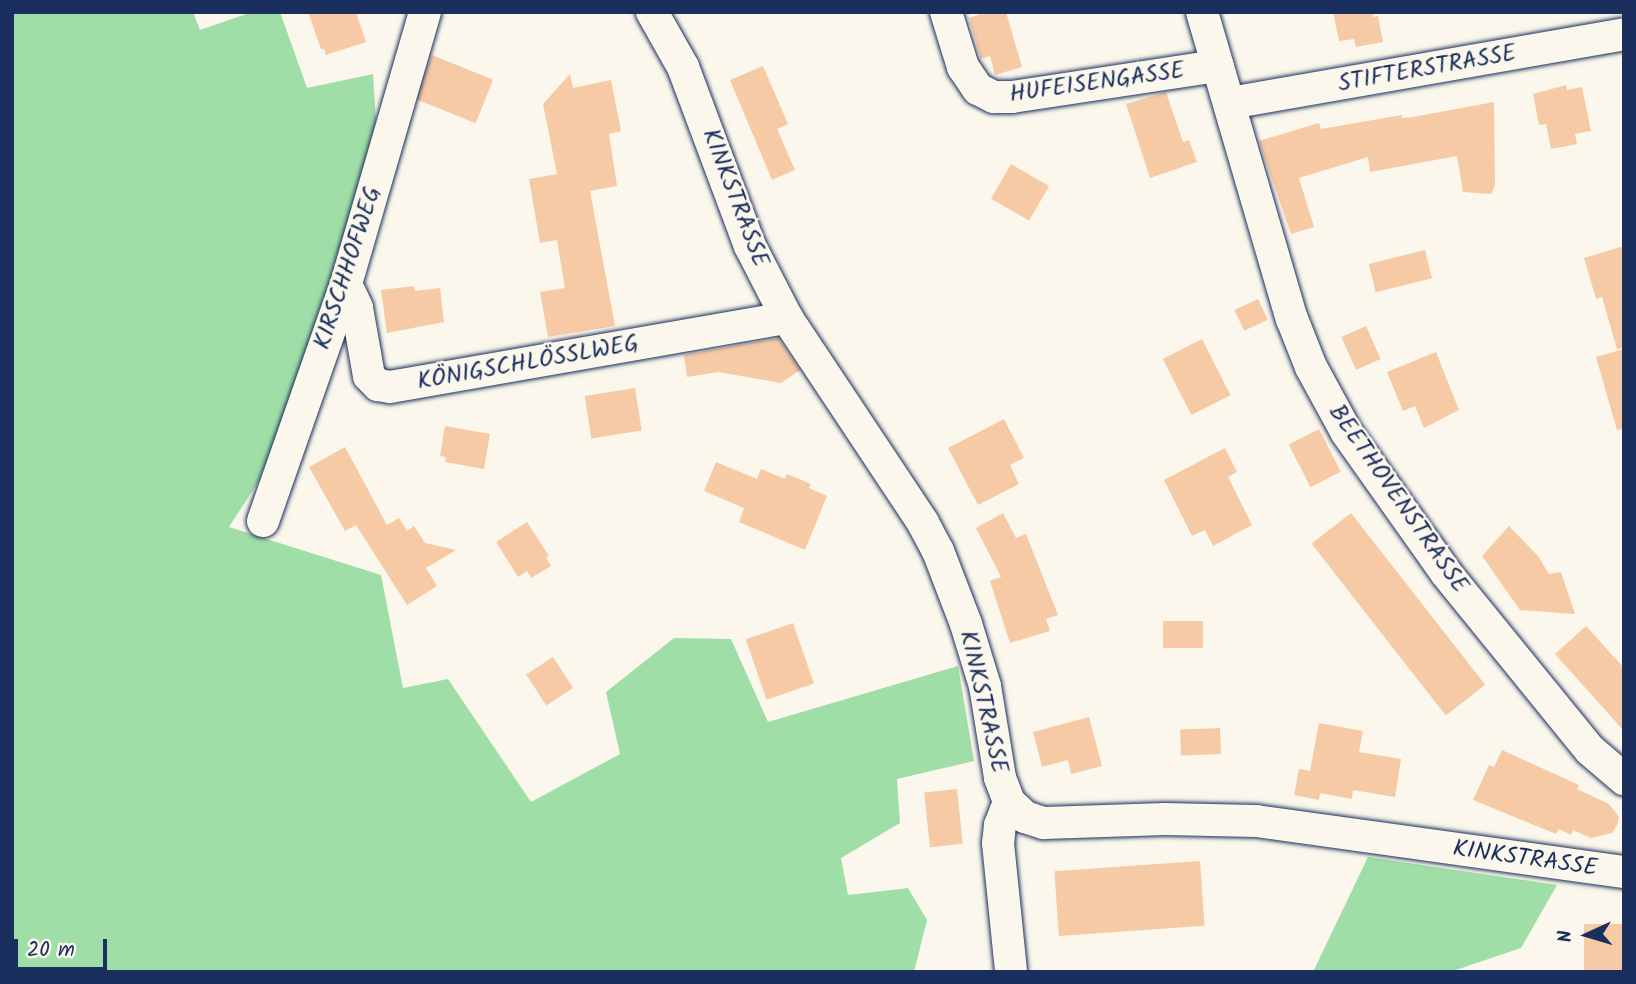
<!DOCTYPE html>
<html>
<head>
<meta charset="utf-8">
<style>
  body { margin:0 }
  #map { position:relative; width:1636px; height:984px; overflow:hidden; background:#fbf7ec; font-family:Kalam,sans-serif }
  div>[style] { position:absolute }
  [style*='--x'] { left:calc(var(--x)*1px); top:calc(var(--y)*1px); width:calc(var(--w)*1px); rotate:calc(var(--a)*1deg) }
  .green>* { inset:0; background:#9fdea7 }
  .building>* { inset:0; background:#f7caa6; transform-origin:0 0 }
  .roads { filter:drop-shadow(0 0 2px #1b2f5e) drop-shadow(0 0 2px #1b2f5e) }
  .minor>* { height:32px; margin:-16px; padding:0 16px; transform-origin:16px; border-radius:16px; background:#fbf7ec }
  span { translate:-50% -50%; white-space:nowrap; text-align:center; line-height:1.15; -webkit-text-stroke:5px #fbf7ec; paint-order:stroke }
  .street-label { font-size:24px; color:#1b2f5e }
  .frame { position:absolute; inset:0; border:14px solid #1b2f5e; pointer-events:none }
  .north { position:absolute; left:1552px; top:900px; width:70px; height:70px; -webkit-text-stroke:5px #fbf7ec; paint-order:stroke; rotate:266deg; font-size:19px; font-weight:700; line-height:28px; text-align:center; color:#1b2f5e }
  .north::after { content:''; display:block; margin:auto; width:24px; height:32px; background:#1b2f5e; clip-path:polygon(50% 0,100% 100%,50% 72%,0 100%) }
  .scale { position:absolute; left:14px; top:939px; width:93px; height:32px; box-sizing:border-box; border:4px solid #1b2f5e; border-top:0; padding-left:9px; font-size:21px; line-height:24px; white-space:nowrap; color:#1b2f5e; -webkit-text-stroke:5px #fbf7ec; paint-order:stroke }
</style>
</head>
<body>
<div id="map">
  <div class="green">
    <i style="clip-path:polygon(12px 12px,193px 12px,200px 30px,252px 12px,280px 12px,307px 88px,373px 74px,376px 120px,334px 280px,270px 464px,229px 527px,381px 575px,403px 688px,448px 679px,531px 802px,620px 754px,606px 692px,674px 638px,731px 639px,768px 722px,958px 666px,974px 761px,897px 779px,900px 823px,841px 858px,848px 895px,908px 888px,927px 920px,914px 972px,12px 972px)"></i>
    <i style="clip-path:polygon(1368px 857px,1557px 885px,1521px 948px,1450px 972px,1313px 972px)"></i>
  </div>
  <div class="building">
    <i style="clip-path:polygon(308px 12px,356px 12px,366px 42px,326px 55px,324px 49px,321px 49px)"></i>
    <i style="clip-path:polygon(986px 12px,1006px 12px,1022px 67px,995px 75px,990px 56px,981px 59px,969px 18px)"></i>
    <i style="clip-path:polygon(1333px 12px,1372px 12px,1373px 17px,1378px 16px,1383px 42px,1356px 47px,1354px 39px,1339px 41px)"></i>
    <i style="left:432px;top:55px;width:66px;height:47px;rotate:22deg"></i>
    <i style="clip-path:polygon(763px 66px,788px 124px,777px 129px,795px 170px,772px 180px,730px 80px)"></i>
    <i style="clip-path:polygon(570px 74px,573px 88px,611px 80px,621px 131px,609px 134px,617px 186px,590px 191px,615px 326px,548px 337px,540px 292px,565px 288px,557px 240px,540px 243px,529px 179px,557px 174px,543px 104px)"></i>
    <i style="clip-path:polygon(1566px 85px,1567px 90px,1582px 87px,1591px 131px,1575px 134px,1577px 144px,1551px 149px,1546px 124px,1539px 125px,1533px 94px)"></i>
    <i style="clip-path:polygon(1166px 92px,1183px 142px,1189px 140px,1197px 162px,1150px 178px,1126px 104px)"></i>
    <i style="clip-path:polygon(1494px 102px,1495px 185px,1491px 194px,1463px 192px,1457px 156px,1370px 172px,1368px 157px,1299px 178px,1314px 227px,1291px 234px,1259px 141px,1319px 123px,1321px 129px,1402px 115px,1402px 118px,1413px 117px)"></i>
    <i style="left:1011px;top:164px;width:44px;height:40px;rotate:30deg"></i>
    <i style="clip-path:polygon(1624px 246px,1624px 348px,1617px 349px,1602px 297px,1596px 299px,1584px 258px)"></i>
    <i style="left:1425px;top:250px;width:29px;height:58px;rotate:76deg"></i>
    <i style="clip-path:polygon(414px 286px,415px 291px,440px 288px,444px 322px,387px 333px,381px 290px)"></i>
    <i style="left:1258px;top:299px;width:23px;height:26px;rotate:65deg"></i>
    <i style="left:1366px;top:326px;width:36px;height:27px;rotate:66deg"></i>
    <i style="clip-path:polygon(778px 338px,800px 370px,781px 383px,718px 372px,687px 377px,684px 355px)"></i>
    <i style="left:1202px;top:339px;width:63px;height:44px;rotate:63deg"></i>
    <i style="clip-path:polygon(1624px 349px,1624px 429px,1617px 430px,1596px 357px)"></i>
    <i style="clip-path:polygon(1436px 352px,1459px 410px,1424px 428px,1415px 406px,1403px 411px,1387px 372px)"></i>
    <i style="left:635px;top:388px;width:43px;height:51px;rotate:81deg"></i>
    <i style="clip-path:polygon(1004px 419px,1024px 458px,1010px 465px,1019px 484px,978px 505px,948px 448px)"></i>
    <i style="clip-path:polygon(445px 426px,490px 434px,484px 469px,445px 462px,446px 457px,440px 456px)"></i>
    <i style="left:1319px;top:429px;width:48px;height:34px;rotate:63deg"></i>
    <i style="clip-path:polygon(345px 447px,387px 525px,399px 518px,407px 531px,414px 526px,425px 543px,456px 550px,426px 568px,437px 586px,407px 605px,356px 525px,345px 531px,309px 467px)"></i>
    <i style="clip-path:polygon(1225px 448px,1237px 472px,1228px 477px,1252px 525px,1213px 546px,1205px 530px,1192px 536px,1164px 480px)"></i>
    <i style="clip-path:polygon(716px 462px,757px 479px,761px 469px,785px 479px,787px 474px,811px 484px,809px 488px,827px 496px,805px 550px,739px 522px,744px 508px,704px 491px)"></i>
    <i style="clip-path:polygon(1003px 513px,1016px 538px,1026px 534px,1058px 615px,1046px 619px,1050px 631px,1010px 643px,990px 581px,1001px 577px,976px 528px)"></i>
    <i style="left:1351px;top:513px;width:218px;height:50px;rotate:52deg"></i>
    <i style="clip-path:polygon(527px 522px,549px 556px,546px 558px,551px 566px,531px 578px,527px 571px,518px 577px,496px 542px)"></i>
    <i style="clip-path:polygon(1509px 526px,1538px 556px,1549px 574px,1561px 572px,1575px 614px,1520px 610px,1482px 556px)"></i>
    <i style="left:1203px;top:621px;width:27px;height:40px;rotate:90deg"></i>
    <i style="left:793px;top:623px;width:64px;height:50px;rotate:71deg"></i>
    <i style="clip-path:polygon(1586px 626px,1624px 668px,1624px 731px,1555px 654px)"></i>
    <i style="left:553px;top:657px;width:37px;height:32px;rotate:57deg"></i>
    <i style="clip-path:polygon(1089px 717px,1102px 766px,1071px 774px,1068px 760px,1042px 767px,1033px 732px)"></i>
    <i style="clip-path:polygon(1319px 723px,1363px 731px,1359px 752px,1401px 759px,1395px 797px,1353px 790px,1352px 799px,1320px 793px,1319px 800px,1294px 795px,1299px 769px,1310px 771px)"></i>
    <i style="left:1220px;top:728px;width:26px;height:40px;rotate:88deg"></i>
    <i style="clip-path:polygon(1502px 750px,1579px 785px,1577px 789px,1609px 804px,1619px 817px,1617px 825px,1612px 833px,1591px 838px,1573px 830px,1571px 835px,1559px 829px,1556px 834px,1473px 800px,1489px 765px,1494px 767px)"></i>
    <i style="left:957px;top:789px;width:55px;height:33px;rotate:84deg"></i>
    <i style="left:1200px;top:861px;width:65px;height:146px;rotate:86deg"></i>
    <i style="left:1624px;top:924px;width:48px;height:40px;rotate:90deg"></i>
  </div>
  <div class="roads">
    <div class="minor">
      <i style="--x:652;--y:12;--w:63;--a:60.6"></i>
      <i style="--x:683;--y:67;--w:191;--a:69.5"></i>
      <i style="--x:750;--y:246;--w:81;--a:62.8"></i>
      <i style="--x:787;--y:318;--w:246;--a:56.4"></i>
      <i style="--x:923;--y:523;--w:32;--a:62"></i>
      <i style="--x:938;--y:551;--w:78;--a:69"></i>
      <i style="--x:966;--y:624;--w:65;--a:73"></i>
      <i style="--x:985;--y:686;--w:93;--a:80.7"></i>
      <i style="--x:1000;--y:778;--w:26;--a:69"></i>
      <i style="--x:1009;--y:802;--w:22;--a:43"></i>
      <i style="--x:1025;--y:817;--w:20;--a:18"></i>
      <i style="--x:1044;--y:823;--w:121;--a:-1.9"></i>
      <i style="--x:1165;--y:819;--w:91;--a:1.3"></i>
      <i style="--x:1256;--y:821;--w:372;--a:7.9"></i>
      <i style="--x:946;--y:12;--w:58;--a:72.8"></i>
      <i style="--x:963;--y:67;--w:27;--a:56"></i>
      <i style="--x:978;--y:89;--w:18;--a:27"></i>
      <i style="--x:994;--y:97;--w:18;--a:0"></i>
      <i style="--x:1012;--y:97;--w:208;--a:-8.6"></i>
      <i style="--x:1202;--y:12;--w:320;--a:73.7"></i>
      <i style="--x:1292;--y:319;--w:52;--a:68.4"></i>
      <i style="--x:1311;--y:367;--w:75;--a:61.4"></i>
      <i style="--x:1347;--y:433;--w:171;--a:54.7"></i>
      <i style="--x:1446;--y:573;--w:228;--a:50.9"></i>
      <i style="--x:1590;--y:750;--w:45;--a:40.5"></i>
      <i style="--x:1230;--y:103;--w:400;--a:-9.9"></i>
      <i style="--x:346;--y:284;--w:26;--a:65"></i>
      <i style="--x:357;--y:308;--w:69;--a:80"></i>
      <i style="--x:369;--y:376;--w:13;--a:45"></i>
      <i style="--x:378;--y:385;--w:12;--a:9"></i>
      <i style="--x:390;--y:387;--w:403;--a:-9.9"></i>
      <i style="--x:263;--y:521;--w:251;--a:-70.7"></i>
      <i style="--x:346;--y:284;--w:283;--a:-73.8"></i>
      <i style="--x:1009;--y:802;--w:25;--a:111"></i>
      <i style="--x:1000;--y:825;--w:18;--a:96"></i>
      <i style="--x:998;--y:843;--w:130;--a:84.2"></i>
    </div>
  </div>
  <div class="street-label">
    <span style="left:1427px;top:69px;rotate:-10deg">STIFTERSTRASSE</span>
    <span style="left:1097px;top:83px;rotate:-8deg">HUFEISENGASSE</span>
    <span style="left:735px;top:198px;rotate:69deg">KINKSTRASSE</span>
    <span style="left:348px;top:268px;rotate:-72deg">KIRSCHHOFWEG</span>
    <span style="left:528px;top:363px;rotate:-10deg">KÖNIGSCHLÖSSLWEG</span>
    <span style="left:1398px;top:499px;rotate:55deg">BEETHOVENSTRASSE</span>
    <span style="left:983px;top:702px;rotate:77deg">KINKSTRASSE</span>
    <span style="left:1525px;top:859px;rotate:8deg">KINKSTRASSE</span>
  </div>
  <div class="frame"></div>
  <div class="north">N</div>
  <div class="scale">20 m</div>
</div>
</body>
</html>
